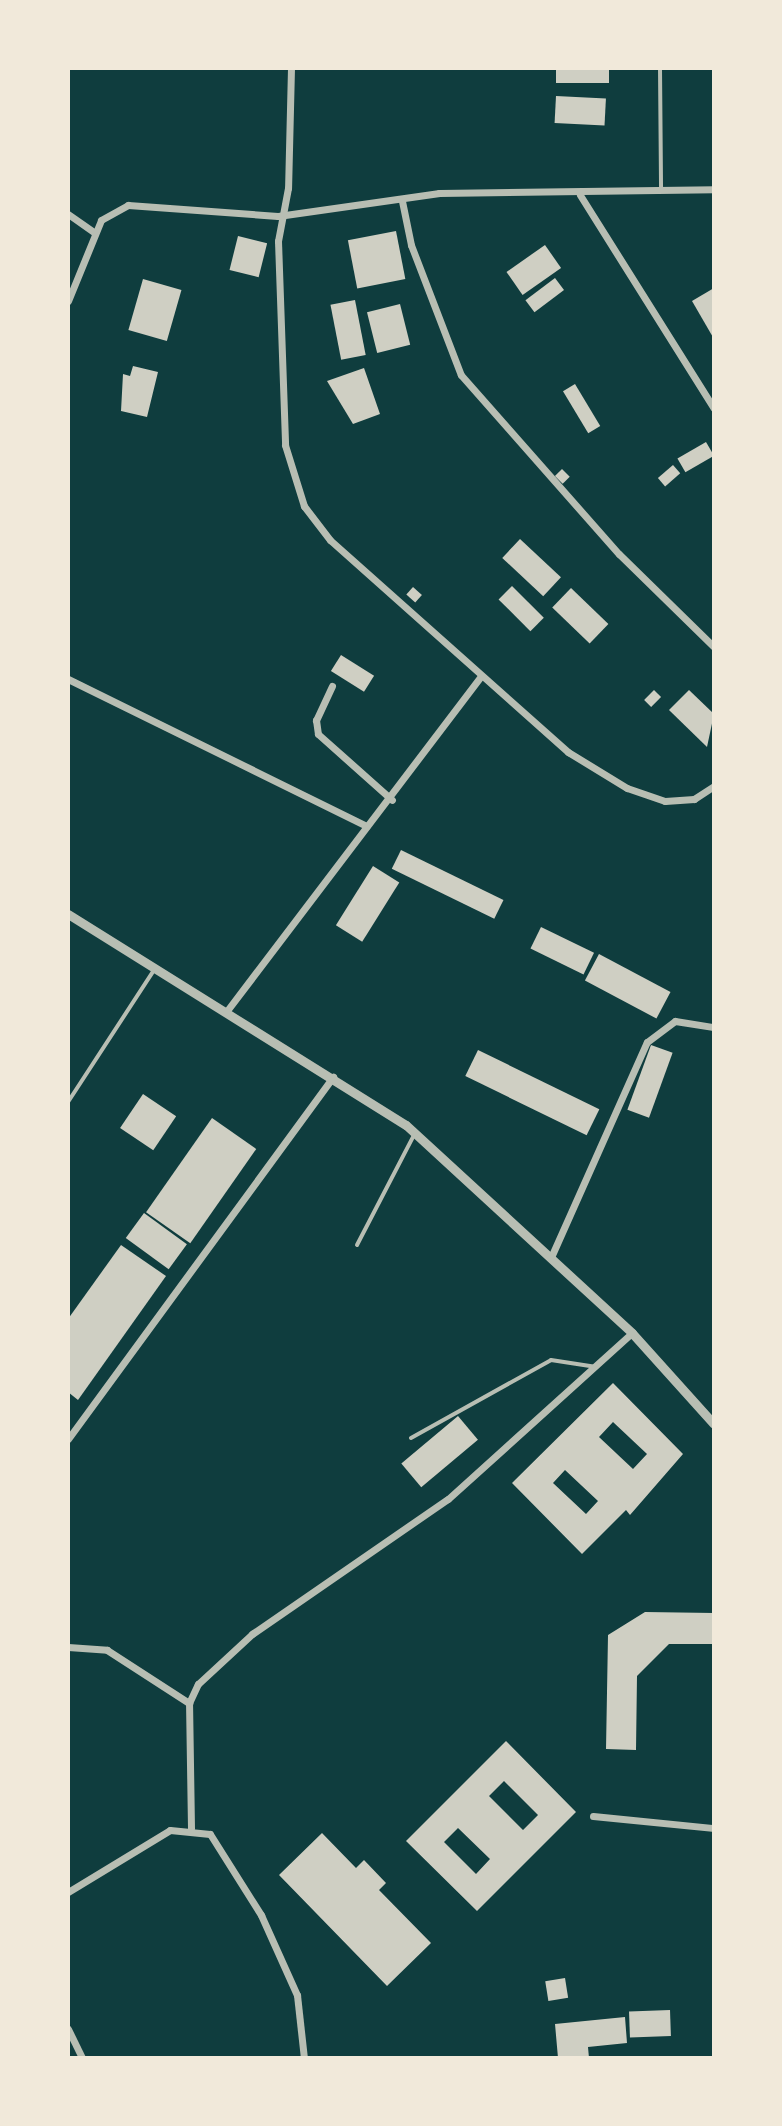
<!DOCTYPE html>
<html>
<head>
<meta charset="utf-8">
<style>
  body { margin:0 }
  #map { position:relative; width:782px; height:2126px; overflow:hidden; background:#0f3d3e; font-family:"Golos Text",sans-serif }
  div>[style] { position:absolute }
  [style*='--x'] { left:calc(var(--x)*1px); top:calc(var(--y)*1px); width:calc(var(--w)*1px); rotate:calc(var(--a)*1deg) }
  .building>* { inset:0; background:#cfcfc3; transform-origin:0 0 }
  .service>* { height:4px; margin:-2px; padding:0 2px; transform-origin:2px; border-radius:2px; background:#b8beb3 }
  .minor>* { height:7px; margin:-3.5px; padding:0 3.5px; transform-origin:3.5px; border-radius:3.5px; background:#b8beb3 }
  .tertiary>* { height:9px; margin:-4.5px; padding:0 4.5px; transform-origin:4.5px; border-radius:4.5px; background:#b8beb3 }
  span { translate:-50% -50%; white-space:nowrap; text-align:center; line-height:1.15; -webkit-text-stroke:6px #f1e9da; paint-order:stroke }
  .frame { position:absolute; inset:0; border:70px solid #f1e9da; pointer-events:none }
</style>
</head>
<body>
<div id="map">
  <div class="building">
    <i style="left:556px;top:68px;width:53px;height:15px"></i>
    <i style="left:556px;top:96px;width:50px;height:27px;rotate:3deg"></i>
    <i style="left:396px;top:231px;width:49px;height:49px;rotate:79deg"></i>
    <i style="left:238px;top:236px;width:30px;height:35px;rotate:14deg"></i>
    <i style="left:545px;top:245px;width:28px;height:47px;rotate:55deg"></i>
    <i style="left:555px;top:278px;width:15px;height:37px;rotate:53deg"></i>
    <i style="left:143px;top:279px;width:40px;height:53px;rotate:16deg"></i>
    <i style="clip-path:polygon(714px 288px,714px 339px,692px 301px)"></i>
    <i style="left:355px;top:300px;width:56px;height:25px;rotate:79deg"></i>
    <i style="left:400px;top:304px;width:42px;height:34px;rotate:76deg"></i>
    <i style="clip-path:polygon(133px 366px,158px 372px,147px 417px,121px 411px,123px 374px,130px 376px)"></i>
    <i style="clip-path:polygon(364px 368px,380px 414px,353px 424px,327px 381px)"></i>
    <i style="left:575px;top:384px;width:49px;height:14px;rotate:59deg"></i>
    <i style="left:706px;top:442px;width:16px;height:33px;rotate:60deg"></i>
    <i style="left:673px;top:465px;width:11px;height:20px;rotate:49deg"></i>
    <i style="left:562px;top:469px;width:11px;height:10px;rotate:45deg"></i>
    <i style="left:520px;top:539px;width:56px;height:26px;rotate:43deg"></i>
    <i style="left:512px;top:586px;width:45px;height:19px;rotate:45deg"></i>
    <i style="left:413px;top:587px;width:12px;height:10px;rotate:42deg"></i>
    <i style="left:571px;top:588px;width:52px;height:27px;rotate:44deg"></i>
    <i style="left:341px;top:655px;width:39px;height:19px;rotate:32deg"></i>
    <i style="left:654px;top:690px;width:10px;height:14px;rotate:45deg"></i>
    <i style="clip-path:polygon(689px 690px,714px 714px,707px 747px,669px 710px)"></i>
    <i style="left:401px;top:850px;width:114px;height:21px;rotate:26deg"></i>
    <i style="left:373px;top:866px;width:31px;height:70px;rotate:32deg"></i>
    <i style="left:541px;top:927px;width:59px;height:24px;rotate:26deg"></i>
    <i style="left:599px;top:954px;width:81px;height:30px;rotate:28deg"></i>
    <i style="left:651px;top:1045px;width:23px;height:69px;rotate:20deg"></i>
    <i style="left:478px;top:1050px;width:135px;height:29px;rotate:26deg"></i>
    <i style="left:143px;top:1094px;width:40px;height:41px;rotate:34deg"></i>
    <i style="left:212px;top:1118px;width:54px;height:115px;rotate:35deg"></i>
    <i style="left:144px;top:1213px;width:53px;height:31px;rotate:36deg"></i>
    <i style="clip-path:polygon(121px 1245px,166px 1276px,78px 1400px,68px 1392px,68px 1319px)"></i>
    <i style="clip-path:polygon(evenodd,613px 1383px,683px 1454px,630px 1515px,626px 1510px,582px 1554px,512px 1483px,613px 1383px,613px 1422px,647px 1454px,633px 1469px,599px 1437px,613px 1422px,613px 1383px,565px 1470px,598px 1501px,586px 1514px,553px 1483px,565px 1470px)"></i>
    <i style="left:458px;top:1416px;width:31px;height:74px;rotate:50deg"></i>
    <i style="clip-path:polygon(645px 1612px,714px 1613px,714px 1644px,669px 1644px,637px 1676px,636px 1750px,606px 1749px,608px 1635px)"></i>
    <i style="clip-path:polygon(evenodd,506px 1741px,576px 1812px,477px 1911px,406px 1841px,506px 1741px,504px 1781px,538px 1815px,523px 1830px,489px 1796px,504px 1781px,506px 1741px,458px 1828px,490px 1859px,476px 1874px,444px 1842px,458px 1828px)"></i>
    <i style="clip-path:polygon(322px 1833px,356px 1868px,364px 1860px,386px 1883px,379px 1890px,431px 1943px,387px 1986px,279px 1875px)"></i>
    <i style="left:565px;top:1978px;width:20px;height:20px;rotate:81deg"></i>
    <i style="left:670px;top:2010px;width:26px;height:41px;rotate:88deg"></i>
    <i style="clip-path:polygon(625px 2017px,627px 2043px,588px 2047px,589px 2058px,558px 2058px,555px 2024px)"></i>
  </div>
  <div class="service">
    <i style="--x:660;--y:68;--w:121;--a:89.5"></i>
    <i style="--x:68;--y:1102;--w:158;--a:-56.9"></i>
    <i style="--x:357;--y:1245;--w:124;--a:-62.6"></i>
    <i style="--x:411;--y:1438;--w:160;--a:-29.1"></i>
    <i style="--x:551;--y:1360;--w:46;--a:8.8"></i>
  </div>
  <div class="minor">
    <i style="--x:291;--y:68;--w:120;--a:91.4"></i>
    <i style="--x:288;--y:188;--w:54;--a:100.7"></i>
    <i style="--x:278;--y:241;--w:204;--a:88"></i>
    <i style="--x:285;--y:445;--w:64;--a:72.7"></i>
    <i style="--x:304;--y:506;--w:43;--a:52.6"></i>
    <i style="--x:330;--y:540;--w:319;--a:41.7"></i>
    <i style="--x:568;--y:752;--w:69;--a:31.4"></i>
    <i style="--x:627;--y:788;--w:40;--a:18.9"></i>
    <i style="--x:665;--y:801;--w:29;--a:-4"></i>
    <i style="--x:694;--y:799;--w:24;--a:-33"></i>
    <i style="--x:580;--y:195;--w:252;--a:57.9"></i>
    <i style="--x:402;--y:201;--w:45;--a:78.4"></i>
    <i style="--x:411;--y:245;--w:139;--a:69"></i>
    <i style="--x:461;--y:375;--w:239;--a:48.6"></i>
    <i style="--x:619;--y:554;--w:133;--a:44.4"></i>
    <i style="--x:68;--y:214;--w:32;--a:35"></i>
    <i style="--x:68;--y:301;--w:87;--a:-67.8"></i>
    <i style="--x:101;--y:220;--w:31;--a:-29"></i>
    <i style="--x:128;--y:205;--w:150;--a:4.2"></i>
    <i style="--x:278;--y:216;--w:163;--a:-8.1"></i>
    <i style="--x:439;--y:193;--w:275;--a:-0.8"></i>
    <i style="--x:68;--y:679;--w:333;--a:26.2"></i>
    <i style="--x:332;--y:686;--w:38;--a:115"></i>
    <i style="--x:316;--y:720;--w:14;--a:82"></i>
    <i style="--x:318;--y:734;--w:99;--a:41.7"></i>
    <i style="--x:226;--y:1012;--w:422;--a:-52.8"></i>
    <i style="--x:552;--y:1255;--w:233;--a:-66"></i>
    <i style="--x:647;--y:1042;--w:35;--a:-37"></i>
    <i style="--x:675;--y:1021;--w:39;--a:9"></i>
    <i style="--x:68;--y:1439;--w:449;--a:-53.8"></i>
    <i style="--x:68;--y:1647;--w:39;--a:4"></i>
    <i style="--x:107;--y:1650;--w:98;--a:32.9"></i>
    <i style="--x:593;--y:1816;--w:122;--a:5.7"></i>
    <i style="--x:191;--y:1828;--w:125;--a:-90.9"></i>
    <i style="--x:189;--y:1703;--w:21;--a:-65"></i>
    <i style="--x:198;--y:1684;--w:74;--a:-42.8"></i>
    <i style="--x:252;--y:1634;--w:238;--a:-34.6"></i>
    <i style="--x:448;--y:1499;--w:248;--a:-42.1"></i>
    <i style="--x:68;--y:1892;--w:119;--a:-31.3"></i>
    <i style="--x:170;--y:1830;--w:40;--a:5.7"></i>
    <i style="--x:210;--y:1834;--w:96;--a:57.8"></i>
    <i style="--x:261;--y:1915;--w:88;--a:65.8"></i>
    <i style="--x:297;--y:1995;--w:63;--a:83.7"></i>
    <i style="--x:68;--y:2029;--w:32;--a:64"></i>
  </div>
  <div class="tertiary">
    <i style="--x:68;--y:914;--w:398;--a:32"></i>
    <i style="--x:406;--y:1125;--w:307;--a:42.6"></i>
    <i style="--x:632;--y:1333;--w:122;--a:48"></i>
  </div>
  <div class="frame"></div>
</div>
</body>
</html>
